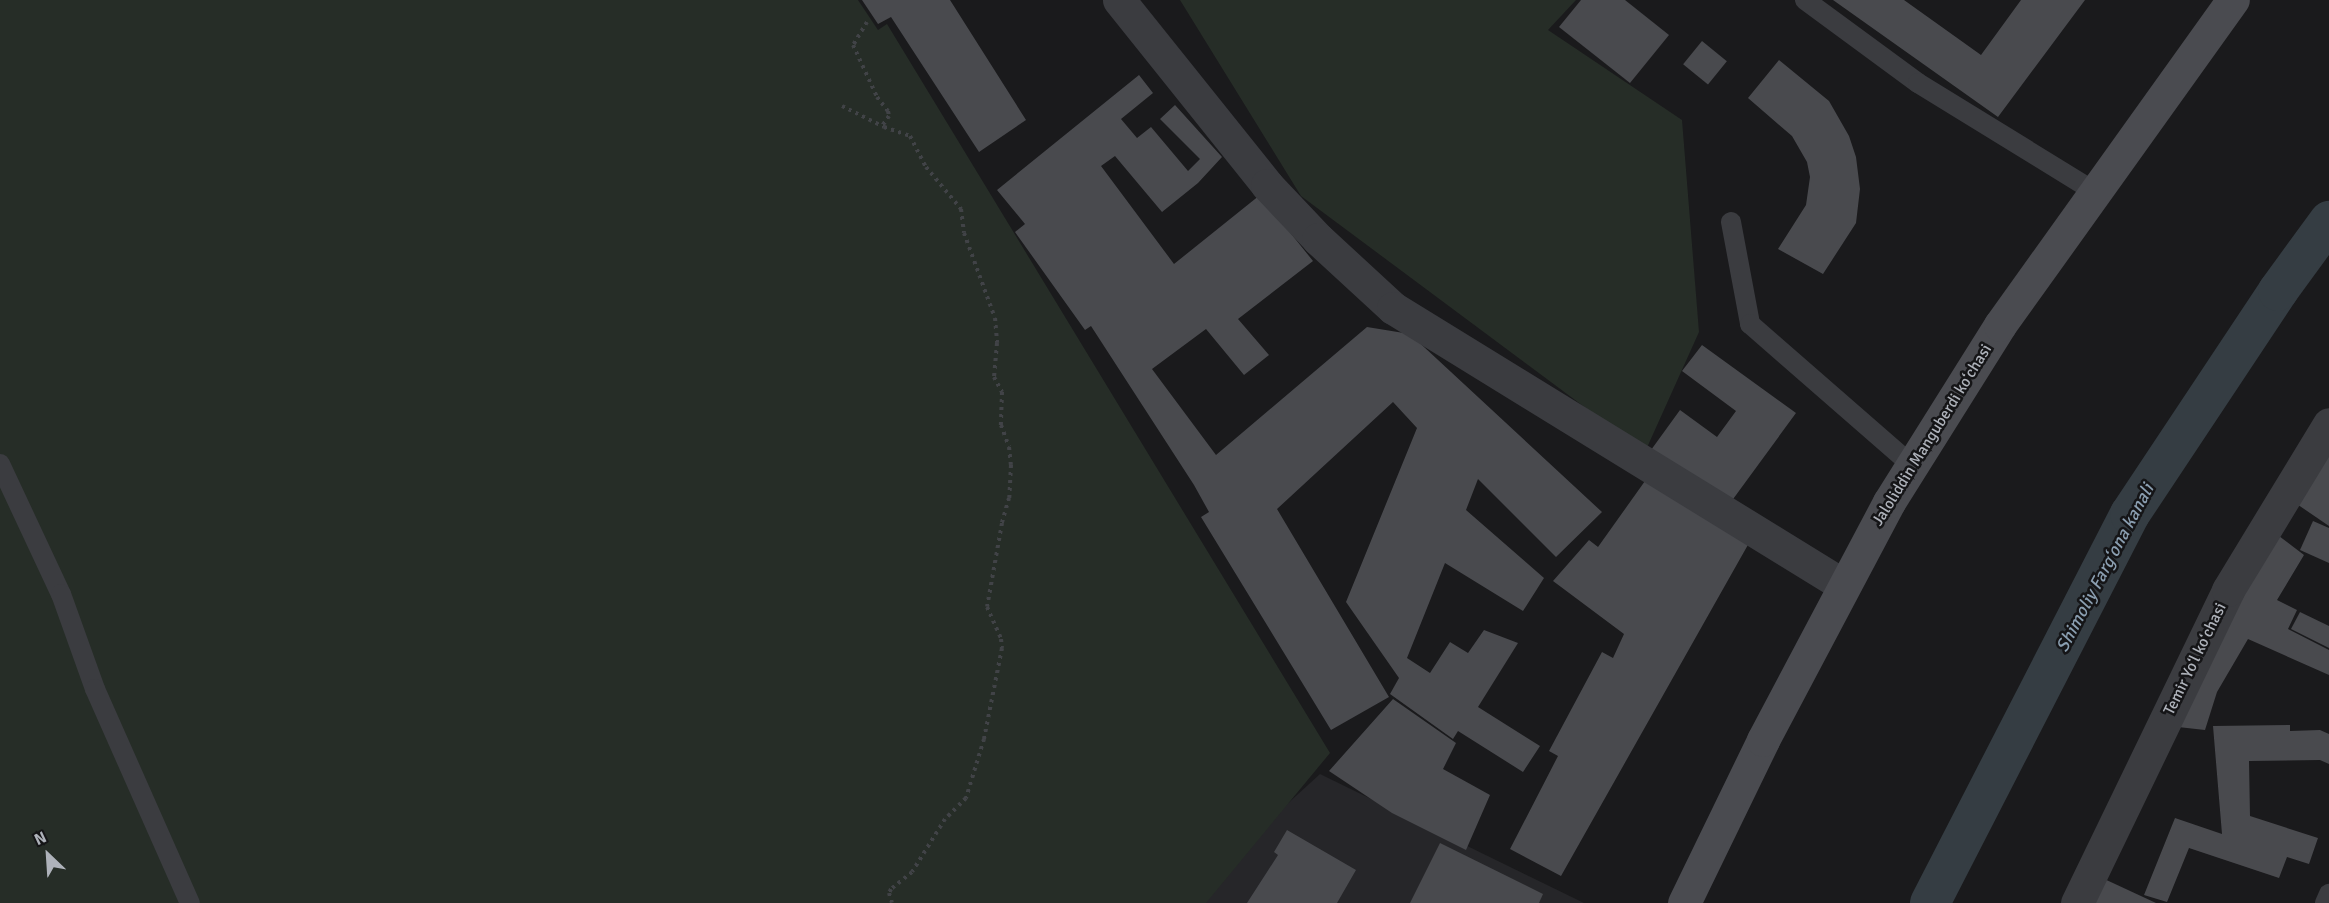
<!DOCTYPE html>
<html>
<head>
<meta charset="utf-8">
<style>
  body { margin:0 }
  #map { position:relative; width:2329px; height:903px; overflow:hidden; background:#1a1a1c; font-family:Signika,sans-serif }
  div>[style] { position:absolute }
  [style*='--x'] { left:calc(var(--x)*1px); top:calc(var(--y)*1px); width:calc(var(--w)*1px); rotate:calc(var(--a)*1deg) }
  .built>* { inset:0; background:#262629 }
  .green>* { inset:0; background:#262d27 }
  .canal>* { height:40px; margin:-20px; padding:0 20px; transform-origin:20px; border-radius:20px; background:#353d43 }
  .building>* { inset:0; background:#494a4e; transform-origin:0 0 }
  .path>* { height:4px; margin-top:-2px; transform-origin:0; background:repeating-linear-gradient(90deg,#414347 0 3px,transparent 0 7.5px) }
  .service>* { height:20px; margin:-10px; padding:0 10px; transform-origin:10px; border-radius:10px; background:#3b3c40 }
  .minor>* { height:33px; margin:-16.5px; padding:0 16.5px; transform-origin:16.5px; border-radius:16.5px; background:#3b3c40 }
  .tertiary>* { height:33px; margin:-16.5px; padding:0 16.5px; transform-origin:16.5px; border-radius:16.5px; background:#3b3c40 }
  .secondary>* { height:33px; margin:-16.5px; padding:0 16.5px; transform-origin:16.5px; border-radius:16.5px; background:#4a4b50 }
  span { translate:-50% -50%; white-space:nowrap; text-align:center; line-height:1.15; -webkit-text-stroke:5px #151517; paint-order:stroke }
  .street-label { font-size:16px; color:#aeb2ba }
  .water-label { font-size:18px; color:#8a9eb0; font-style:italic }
  .north { position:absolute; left:18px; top:825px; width:60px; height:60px; -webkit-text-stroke:4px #151517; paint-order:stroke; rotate:335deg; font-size:16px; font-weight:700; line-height:24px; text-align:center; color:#aeb2ba }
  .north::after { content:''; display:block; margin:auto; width:21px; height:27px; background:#aeb2ba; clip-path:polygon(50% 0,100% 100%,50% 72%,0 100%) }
</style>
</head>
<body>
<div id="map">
  <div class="built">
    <i style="clip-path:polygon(1320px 774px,1584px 903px,1179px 903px)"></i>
  </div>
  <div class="green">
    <i style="clip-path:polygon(0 0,858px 0,878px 30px,887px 24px,1330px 753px,1206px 903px,0 903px)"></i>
    <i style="clip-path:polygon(1180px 0,1576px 0,1548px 30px,1682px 120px,1699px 332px,1645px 452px,1301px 196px)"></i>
  </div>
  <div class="canal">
    <i style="--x:1930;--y:903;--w:437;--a:-62.8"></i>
    <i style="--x:2130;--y:514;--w:268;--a:-56.4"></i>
    <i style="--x:2278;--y:291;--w:87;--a:-53.9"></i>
  </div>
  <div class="building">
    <i style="clip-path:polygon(862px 0,950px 0,1026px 120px,979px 152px,891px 17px,878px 24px)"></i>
    <i style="clip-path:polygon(1581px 0,1625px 0,1669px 35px,1630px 83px,1559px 27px)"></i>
    <i style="clip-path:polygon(1833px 0,1904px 0,1981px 55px,2021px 0,2085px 0,1998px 117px)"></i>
    <i style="left:1702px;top:41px;width:32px;height:30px;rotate:39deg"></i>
    <i style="clip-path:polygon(1779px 60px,1829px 101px,1849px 136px,1856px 157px,1860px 189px,1856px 223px,1823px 274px,1778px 249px,1806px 205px,1810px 177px,1807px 162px,1792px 136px,1748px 98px)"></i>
    <i style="clip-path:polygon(1139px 75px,1153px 93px,1121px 119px,1137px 138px,1151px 127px,1188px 171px,1200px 159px,1160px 119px,1175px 105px,1222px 157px,1198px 183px,1162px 212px,1115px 156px,1101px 166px,1174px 264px,1260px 195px,1313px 261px,1238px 319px,1269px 355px,1244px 375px,1206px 329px,1152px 369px,1216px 455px,1367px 327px,1410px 334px,1602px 512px,1556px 557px,1478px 479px,1466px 510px,1544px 578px,1523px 611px,1445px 563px,1407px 658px,1430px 673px,1450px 642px,1468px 653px,1484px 630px,1518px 643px,1478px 707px,1540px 746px,1523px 772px,1458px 731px,1453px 739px,1390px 694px,1399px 678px,1346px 602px,1417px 428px,1393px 402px,1277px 509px,1389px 697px,1331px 730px,1201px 517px,1209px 512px,1194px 485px,1091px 326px,1085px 330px,1015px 232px,1025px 224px,997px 190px)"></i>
    <i style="clip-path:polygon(1702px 345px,1796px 413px,1728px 506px,1651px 450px,1680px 410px,1717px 437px,1736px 411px,1682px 371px)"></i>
    <i style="clip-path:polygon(2329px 437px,2329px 526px,2288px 498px)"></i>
    <i style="clip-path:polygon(1645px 481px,1749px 543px,1561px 876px,1510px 849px,1558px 756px,1549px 751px,1602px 652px,1613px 658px,1624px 634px,1553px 581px,1589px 540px,1598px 547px)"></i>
    <i style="clip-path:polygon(2313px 521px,2329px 528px,2329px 563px,2300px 550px)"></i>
    <i style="clip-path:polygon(2275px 533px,2304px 555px,2277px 600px,2297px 610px,2288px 629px,2329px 650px,2329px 675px,2248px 639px,2217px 692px,2205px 730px,2178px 727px,2193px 680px)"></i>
    <i style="clip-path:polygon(2300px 612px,2329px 626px,2329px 648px,2291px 629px)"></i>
    <i style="clip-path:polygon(1393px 699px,1456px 743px,1443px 769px,1490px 795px,1466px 850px,1392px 813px,1329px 771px)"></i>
    <i style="clip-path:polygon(2290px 725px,2290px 731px,2320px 730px,2329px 734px,2329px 764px,2320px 760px,2249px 761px,2250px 816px,2318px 838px,2309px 864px,2287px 857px,2279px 878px,2189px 848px,2167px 902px,2144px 895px,2175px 818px,2222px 834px,2213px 726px)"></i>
    <i style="clip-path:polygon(1287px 830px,1356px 870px,1337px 903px,1247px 903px,1278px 855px,1274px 852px)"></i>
    <i style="clip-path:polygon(1440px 843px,1543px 894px,1539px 903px,1410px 903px)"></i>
    <i style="clip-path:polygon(2100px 877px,2156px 903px,2087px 903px)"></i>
  </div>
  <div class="path">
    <i style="--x:867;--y:22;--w:27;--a:121"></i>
    <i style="--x:853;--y:45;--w:57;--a:65.2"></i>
    <i style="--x:877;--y:97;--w:18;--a:52"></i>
    <i style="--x:888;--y:111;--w:5;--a:79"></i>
    <i style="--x:889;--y:116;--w:12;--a:125"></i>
    <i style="--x:842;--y:106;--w:47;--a:26.6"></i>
    <i style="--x:884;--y:127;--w:28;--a:19"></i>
    <i style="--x:910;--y:136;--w:35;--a:63"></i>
    <i style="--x:926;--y:167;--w:55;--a:50.2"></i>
    <i style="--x:961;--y:209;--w:24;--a:83"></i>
    <i style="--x:964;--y:233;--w:90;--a:70"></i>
    <i style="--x:995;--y:318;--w:25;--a:85"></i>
    <i style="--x:997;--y:343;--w:34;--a:95"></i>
    <i style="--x:994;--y:377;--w:17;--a:62"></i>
    <i style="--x:1002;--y:392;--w:33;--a:92"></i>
    <i style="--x:1001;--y:425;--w:23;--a:70"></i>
    <i style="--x:1009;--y:447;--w:18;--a:84"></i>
    <i style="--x:1011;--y:465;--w:33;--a:93"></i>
    <i style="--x:1009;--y:498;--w:26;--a:106"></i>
    <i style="--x:1002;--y:523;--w:85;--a:100.1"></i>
    <i style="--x:987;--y:607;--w:35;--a:66"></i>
    <i style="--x:1001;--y:639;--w:9;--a:84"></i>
    <i style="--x:1002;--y:648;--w:93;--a:101.2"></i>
    <i style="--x:984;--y:739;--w:62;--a:107"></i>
    <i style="--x:966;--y:798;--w:30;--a:135"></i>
    <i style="--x:945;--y:819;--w:62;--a:121.9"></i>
    <i style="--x:912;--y:872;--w:27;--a:141"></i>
    <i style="--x:891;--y:889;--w:4;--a:117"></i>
    <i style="--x:889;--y:893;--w:10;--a:73"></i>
  </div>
  <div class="service">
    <i style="--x:1805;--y:0;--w:140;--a:36.3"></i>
    <i style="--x:1918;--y:83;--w:208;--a:31.6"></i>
    <i style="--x:1731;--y:222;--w:104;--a:79.4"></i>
    <i style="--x:1750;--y:324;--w:216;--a:41.1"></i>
    <i style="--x:0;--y:464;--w:144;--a:64.9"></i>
    <i style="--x:61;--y:594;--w:101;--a:70.3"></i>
    <i style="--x:95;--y:689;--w:234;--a:66.1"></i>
    <i style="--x:2325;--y:903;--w:10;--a:-66"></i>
  </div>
  <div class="minor">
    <i style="--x:1119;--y:0;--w:237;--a:51.3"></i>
    <i style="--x:1267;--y:185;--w:74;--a:46.6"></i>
    <i style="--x:1318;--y:239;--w:102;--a:42.6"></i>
    <i style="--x:1393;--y:308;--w:528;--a:31.61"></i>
  </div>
  <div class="tertiary">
    <i style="--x:2077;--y:903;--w:348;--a:-64.2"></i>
    <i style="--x:2228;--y:590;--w:194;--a:-58.7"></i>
  </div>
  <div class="secondary">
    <i style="--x:1684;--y:903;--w:181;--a:-64.1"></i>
    <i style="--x:1763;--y:740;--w:269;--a:-62.1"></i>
    <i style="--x:1889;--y:502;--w:209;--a:-57.9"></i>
    <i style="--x:2000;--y:325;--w:400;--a:-54.4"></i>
  </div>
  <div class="street-label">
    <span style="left:1932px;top:435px;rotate:-58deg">Jaloliddin Manguberdi koʻchasi</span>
    <span style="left:2195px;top:659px;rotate:-64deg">Temir Yoʻl koʻchasi</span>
  </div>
  <div class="water-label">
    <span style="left:2105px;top:568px;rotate:-62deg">Shimoliy Fargʻona kanali</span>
  </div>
  <div class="north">N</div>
</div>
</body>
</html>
